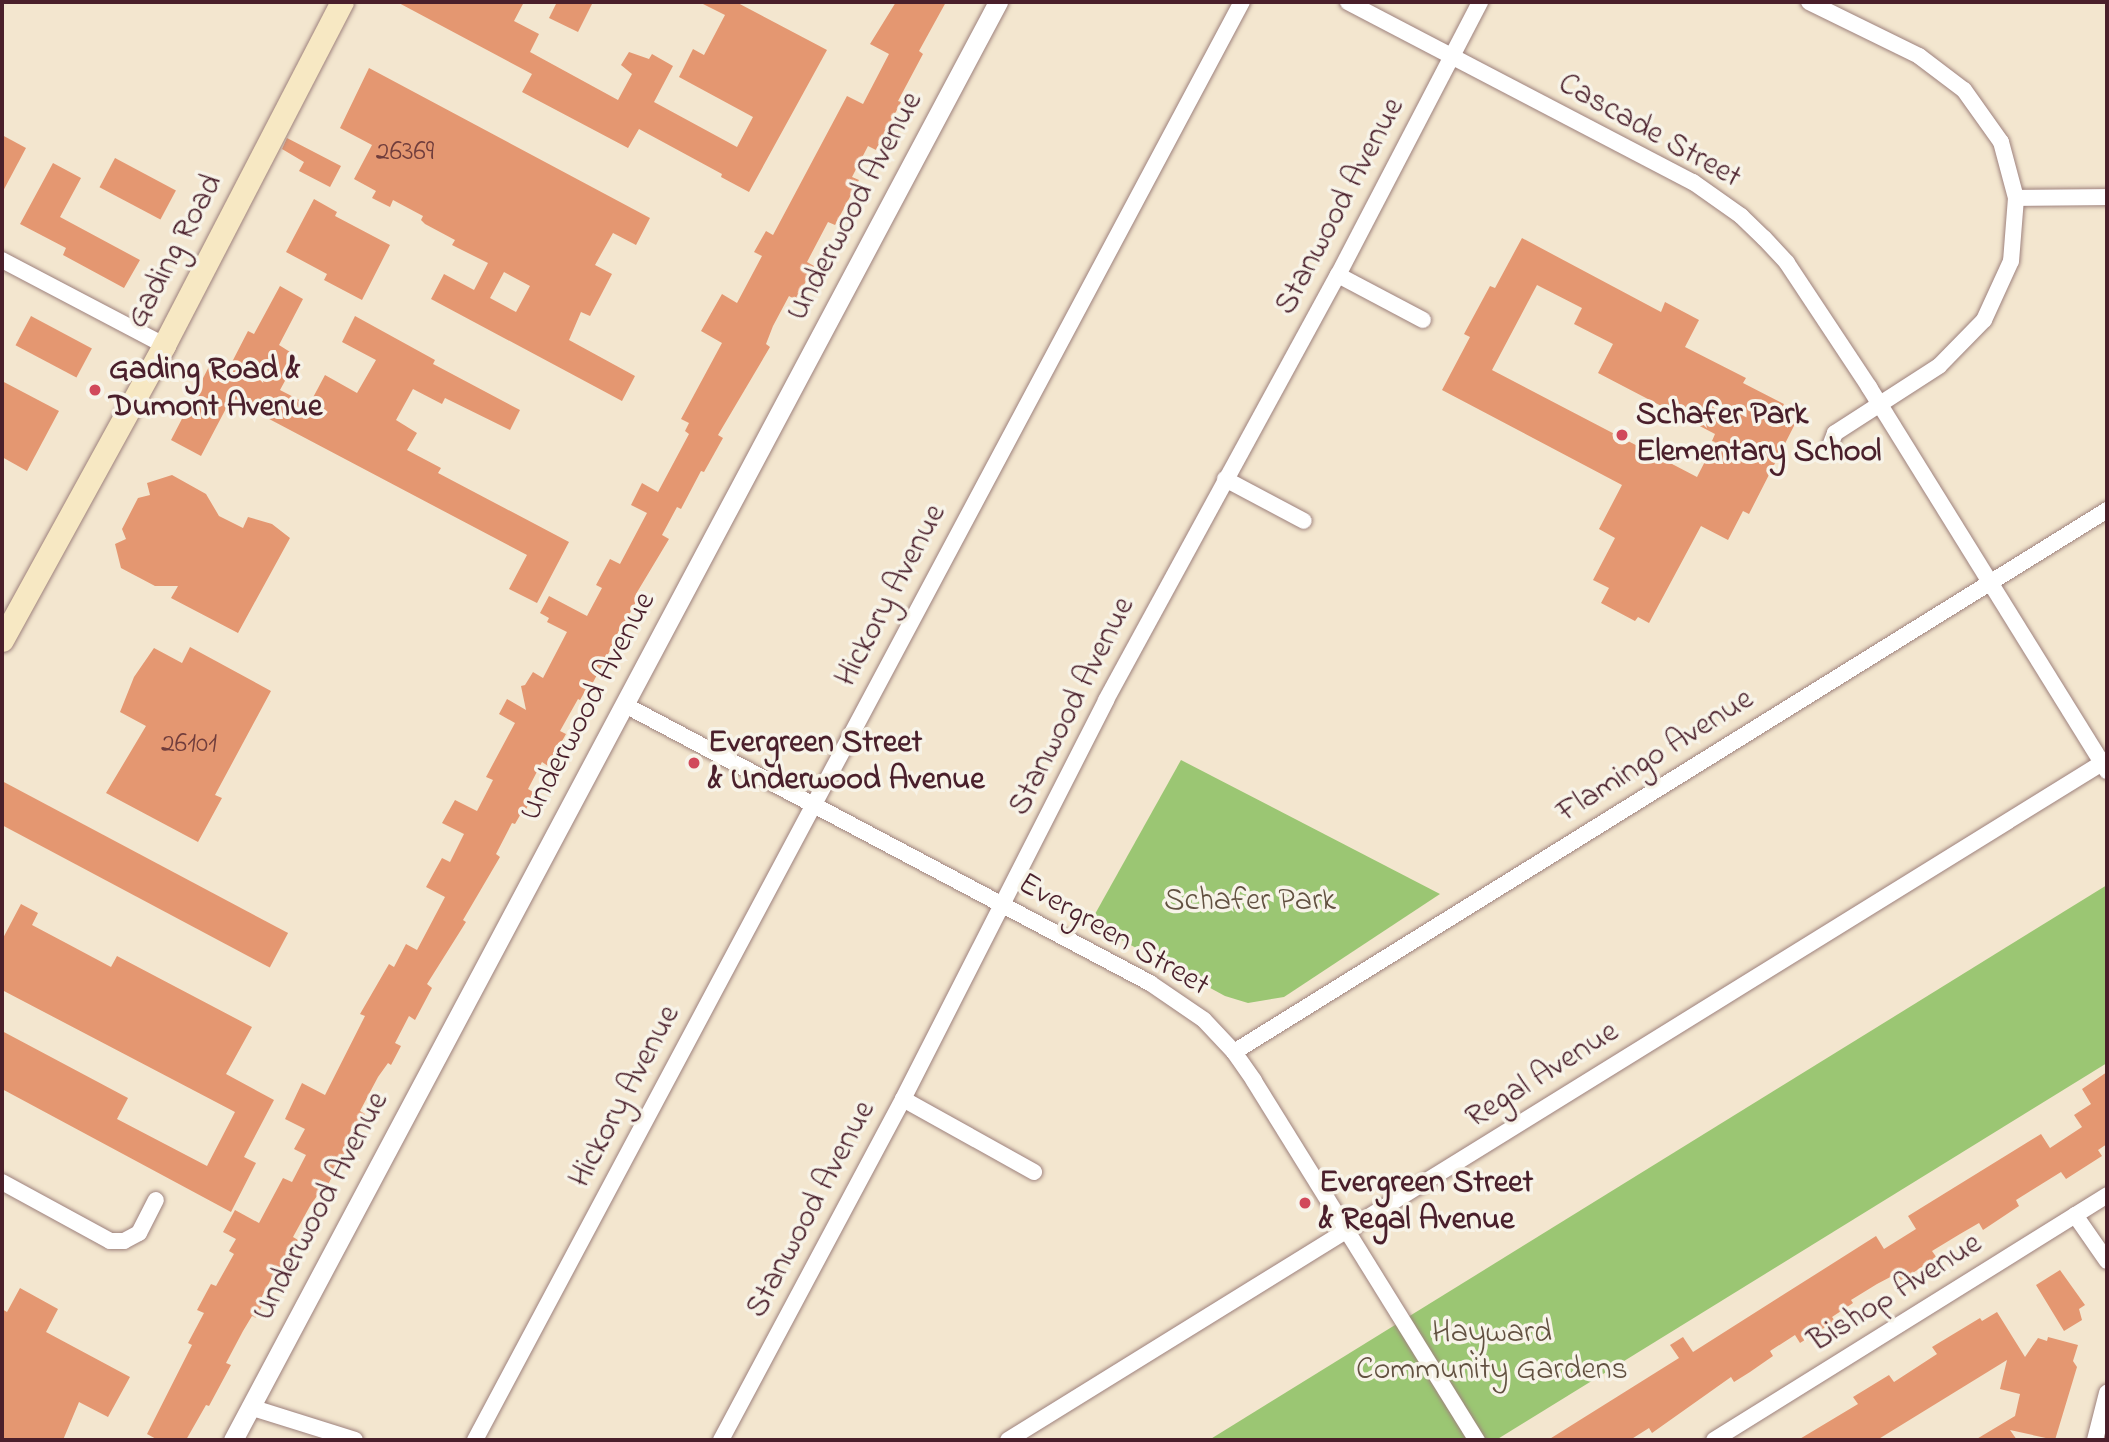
<!DOCTYPE html>
<html>
<head>
<meta charset="utf-8">
<style>
  body { margin:0 }
  #map { position:relative; width:2109px; height:1442px; overflow:hidden; background:#f3e6cf; font-family:"Indie Flower",sans-serif }
  div>[style] { position:absolute }
  [style*='--x'] { left:calc(var(--x)*1px); top:calc(var(--y)*1px); width:calc(var(--w)*1px); rotate:calc(var(--a)*1deg) }
  .green>* { inset:0; background:#9bc673 }
  .building>* { inset:0; background:#e49771; transform-origin:0 0 }
  .roads { filter:drop-shadow(0 0 2px #9e827d) drop-shadow(0 0 2px #9e827d) }
  .minor>* { height:16px; margin:-8px; padding:0 8px; transform-origin:8px; border-radius:8px; background:#fff }
  .tertiary>* { height:19px; margin:-9.5px; padding:0 9.5px; transform-origin:9.5px; border-radius:9.5px; background:#fff }
  .secondary>* { height:23px; margin:-11.5px; padding:0 11.5px; transform-origin:11.5px; border-radius:11.5px; background:#f7e8c3 }
  .dots>* { width:19px; height:19px; translate:-50% -50%; box-sizing:border-box; border:4px solid #f7f3e8; border-radius:50% }
  span { translate:-50% -50%; white-space:nowrap; text-align:center; line-height:1.15; -webkit-text-stroke:7px #f7f3e8; paint-order:stroke }
  .number-label { font-size:28px; color:#703d3c }
  .number-label span { -webkit-text-stroke-width:0 }
  .street-label { font-size:32px; color:#4a1f2b }
  .poi-label { font-size:32px; color:#4a1f2b; font-weight:700 }
  .left { translate:0 -50%; text-align:left }
  .park-label { font-size:32px; color:#625141 }
  .frame { position:absolute; inset:0; border:4px solid #4a1f2b; pointer-events:none }
</style>
</head>
<body>
<div id="map">
  <div class="green">
    <i style="clip-path:polygon(1181px 760px,1440px 894px,1284px 997px,1248px 1003px,1225px 996px,1090px 923px)"></i>
    <i style="clip-path:polygon(2107px 885px,2107px 1063px,1496px 1440px,1209px 1440px)"></i>
  </div>
  <div class="building">
    <i style="clip-path:polygon(397px 2px,524px 2px,514px 21px,539px 34px,530px 52px,618px 100px,632px 74px,621px 65px,629px 52px,649px 59px,652px 54px,673px 66px,654px 102px,737px 147px,753px 117px,679px 77px,693px 49px,704px 55px,725px 15px,699px 2px,736px 2px,827px 50px,749px 192px,721px 177px,722px 174px,639px 129px,628px 148px,522px 92px,532px 74px)"></i>
    <i style="clip-path:polygon(557px 2px,593px 2px,578px 32px,549px 18px)"></i>
    <i style="clip-path:polygon(896px 2px,946px 2px,919px 51px,923px 54px,898px 101px,901px 102px,876px 150px,868px 146px,852px 177px,859px 180px,835px 225px,828px 222px,807px 262px,814px 266px,796px 300px,789px 296px,773px 326px,766px 344px,770px 347px,718px 435px,723px 438px,704px 472px,701px 471px,681px 509px,677px 507px,662px 535px,669px 539px,636px 594px,639px 596px,590px 688px,588px 686px,580px 700px,578px 699px,560px 731px,566px 734px,548px 766px,542px 762px,528px 789px,535px 793px,525px 811px,523px 810px,515px 824px,512px 823px,496px 854px,500px 857px,463px 920px,466px 922px,427px 984px,432px 988px,415px 1020px,409px 1016px,395px 1043px,401px 1046px,391px 1065px,388px 1063px,378px 1077px,360px 1111px,365px 1114px,323px 1194px,319px 1193px,310px 1206px,293px 1237px,298px 1240px,281px 1272px,276px 1270px,261px 1298px,265px 1300px,256px 1318px,252px 1316px,243px 1331px,226px 1363px,231px 1365px,209px 1406px,206px 1405px,186px 1440px,158px 1440px,147px 1434px,192px 1345px,188px 1343px,204px 1313px,197px 1310px,211px 1284px,216px 1286px,234px 1254px,229px 1251px,236px 1239px,223px 1232px,235px 1210px,259px 1223px,283px 1178px,292px 1182px,306px 1155px,294px 1149px,305px 1129px,285px 1119px,302px 1083px,325px 1095px,365px 1016px,360px 1014px,389px 964px,394px 967px,406px 944px,417px 950px,445px 897px,426px 887px,442px 858px,450px 862px,464px 834px,442px 823px,455px 800px,477px 811px,493px 780px,486px 777px,515px 723px,499px 714px,507px 699px,526px 710px,521px 686px,525px 685px,533px 672px,543px 678px,567px 632px,547px 622px,549px 618px,540px 613px,549px 596px,587px 616px,602px 588px,596px 585px,610px 559px,620px 564px,647px 513px,631px 505px,642px 483px,658px 492px,689px 434px,685px 431px,689px 423px,681px 419px,722px 343px,701px 331px,722px 294px,737px 303px,762px 256px,754px 252px,766px 231px,773px 235px,847px 96px,863px 104px,889px 54px,870px 44px)"></i>
    <i style="clip-path:polygon(evenodd,369px 68px,650px 218px,636px 245px,613px 233px,595px 265px,612px 274px,590px 316px,581px 312px,569px 340px,635px 376px,622px 401px,431px 299px,444px 274px,474px 290px,488px 263px,452px 245px,455px 240px,425px 224px,421px 220px,423px 216px,393px 200px,390px 207px,372px 198px,376px 191px,354px 179px,372px 145px,340px 128px,369px 68px,504px 272px,530px 286px,516px 312px,490px 298px,504px 272px)"></i>
    <i style="clip-path:polygon(2px 135px,26px 148px,2px 193px)"></i>
    <i style="clip-path:polygon(287px 138px,341px 166px,330px 187px,299px 171px,304px 162px,282px 149px)"></i>
    <i style="left:115px;top:158px;width:69px;height:33px;rotate:28deg"></i>
    <i style="clip-path:polygon(53px 163px,81px 178px,60px 217px,140px 260px,124px 288px,63px 255px,66px 248px,20px 224px)"></i>
    <i style="clip-path:polygon(314px 199px,337px 212px,335px 216px,390px 245px,362px 300px,324px 280px,327px 274px,286px 252px)"></i>
    <i style="clip-path:polygon(evenodd,1522px 238px,1661px 312px,1665px 302px,1699px 320px,1685px 347px,1746px 378px,1743px 383px,1784px 404px,1779px 414px,1796px 422px,1749px 514px,1743px 511px,1728px 540px,1701px 526px,1649px 623px,1638px 617px,1635px 621px,1601px 603px,1609px 588px,1593px 580px,1615px 538px,1599px 529px,1622px 485px,1442px 390px,1470px 337px,1464px 334px,1490px 286px,1495px 288px,1522px 238px,1537px 285px,1582px 308px,1574px 324px,1613px 344px,1598px 373px,1715px 434px,1712px 441px,1715px 442px,1697px 477px,1492px 370px,1537px 285px)"></i>
    <i style="clip-path:polygon(280px 286px,303px 299px,279px 345px,298px 357px,280px 390px,309px 405px,325px 375px,357px 393px,376px 360px,342px 342px,355px 316px,435px 360px,433px 364px,437px 366px,520px 410px,510px 430px,445px 398px,442px 404px,413px 389px,396px 420px,417px 433px,407px 450px,441px 468px,438px 473px,569px 542px,537px 603px,509px 589px,527px 555px,231px 399px,201px 456px,171px 440px,215px 355px,231px 364px,248px 331px,254px 334px)"></i>
    <i style="left:31px;top:316px;width:69px;height:33px;rotate:28deg"></i>
    <i style="clip-path:polygon(2px 381px,59px 411px,27px 471px,2px 457px)"></i>
    <i style="clip-path:polygon(172px 475px,206px 494px,219px 516px,243px 528px,248px 517px,272px 524px,290px 538px,238px 633px,171px 598px,178px 586px,155px 586px,121px 568px,115px 544px,126px 539px,122px 529px,138px 498px,150px 495px,147px 483px)"></i>
    <i style="clip-path:polygon(190px 647px,271px 691px,215px 795px,222px 798px,198px 842px,106px 793px,146px 726px,120px 712px,134px 677px,154px 648px,182px 663px)"></i>
    <i style="left:2px;top:781px;width:324px;height:39px;rotate:28deg"></i>
    <i style="clip-path:polygon(21px 904px,38px 913px,32px 925px,66px 943px,111px 967px,117px 956px,252px 1027px,226px 1074px,274px 1100px,244px 1157px,256px 1163px,231px 1212px,2px 1089px,2px 1031px,128px 1098px,117px 1119px,207px 1166px,235px 1112px,2px 990px,2px 940px)"></i>
    <i style="clip-path:polygon(2107px 1072px,2107px 1144px,2098px 1150px,2102px 1156px,2066px 1179px,2061px 1172px,2016px 1200px,2019px 1206px,1983px 1230px,1979px 1223px,1960px 1234px,1932px 1251px,1937px 1258px,1901px 1280px,1896px 1274px,1877px 1284px,1851px 1300px,1853px 1303px,1832px 1317px,1835px 1321px,1800px 1343px,1795px 1335px,1770px 1351px,1773px 1356px,1750px 1372px,1734px 1382px,1731px 1377px,1652px 1433px,1649px 1428px,1630px 1440px,1548px 1440px,1679px 1358px,1670px 1345px,1683px 1337px,1693px 1352px,1876px 1236px,1884px 1249px,1916px 1229px,1908px 1216px,2041px 1134px,2050px 1148px,2082px 1127px,2074px 1115px,2091px 1104px,2082px 1089px)"></i>
    <i style="clip-path:polygon(2060px 1270px,2085px 1305px,2079px 1309px,2082px 1320px,2064px 1331px,2036px 1285px)"></i>
    <i style="clip-path:polygon(20px 1288px,58px 1309px,46px 1332px,130px 1377px,108px 1417px,79px 1402px,63px 1440px,2px 1440px,2px 1309px,7px 1312px)"></i>
    <i style="clip-path:polygon(1997px 1312px,2025px 1357px,2038px 1338px,2047px 1341px,2048px 1337px,2078px 1345px,2073px 1361px,2077px 1367px,2055px 1440px,2010px 1430px,2017px 1440px,1975px 1440px,2015px 1416px,2020px 1394px,2000px 1389px,2007px 1360px,1877px 1440px,1798px 1440px,1858px 1404px,1853px 1397px,1889px 1375px,1894px 1382px,1937px 1354px,1932px 1347px,1980px 1318px,1982px 1321px)"></i>
  </div>
  <div class="roads">
    <div class="minor">
      <i style="--x:1348;--y:2;--w:389;--a:27.6"></i>
      <i style="--x:1693;--y:182;--w:59;--a:35.3"></i>
      <i style="--x:1741;--y:216;--w:32;--a:44"></i>
      <i style="--x:1764;--y:238;--w:34;--a:47"></i>
      <i style="--x:1787;--y:263;--w:149;--a:56.5"></i>
      <i style="--x:1869;--y:387;--w:452;--a:58.2"></i>
      <i style="--x:1809;--y:2;--w:123;--a:26.1"></i>
      <i style="--x:1919;--y:56;--w:56;--a:37.1"></i>
      <i style="--x:1964;--y:90;--w:64;--a:54.6"></i>
      <i style="--x:2001;--y:142;--w:58;--a:75"></i>
      <i style="--x:2016;--y:198;--w:63;--a:94.5"></i>
      <i style="--x:2011;--y:261;--w:65;--a:114.6"></i>
      <i style="--x:1984;--y:320;--w:64;--a:134.4"></i>
      <i style="--x:1939;--y:366;--w:124;--a:147.2"></i>
      <i style="--x:1835;--y:433;--w:14;--a:111"></i>
      <i style="--x:2016;--y:198;--w:91;--a:-0.6"></i>
      <i style="--x:2;--y:260;--w:183;--a:27.7"></i>
      <i style="--x:1338;--y:275;--w:96;--a:27.9"></i>
      <i style="--x:1225;--y:479;--w:89;--a:28"></i>
      <i style="--x:625;--y:705;--w:594;--a:27.9"></i>
      <i style="--x:1150;--y:983;--w:65;--a:34.4"></i>
      <i style="--x:1204;--y:1020;--w:44;--a:46.8"></i>
      <i style="--x:1234;--y:1052;--w:35;--a:55"></i>
      <i style="--x:1254;--y:1081;--w:423;--a:58.2"></i>
      <i style="--x:1234;--y:1052;--w:1028;--a:-31.83"></i>
      <i style="--x:903;--y:1099;--w:150;--a:29.1"></i>
      <i style="--x:2;--y:1182;--w:123;--a:28.6"></i>
      <i style="--x:110;--y:1241;--w:14;--a:0"></i>
      <i style="--x:124;--y:1241;--w:17;--a:-28"></i>
      <i style="--x:139;--y:1233;--w:37;--a:-63"></i>
      <i style="--x:2075;--y:1215;--w:56;--a:55.2"></i>
      <i style="--x:250;--y:1407;--w:110;--a:17.4"></i>
      <i style="--x:475;--y:1440;--w:1630;--a:-61.93"></i>
      <i style="--x:721;--y:1440;--w:387;--a:-61.9"></i>
      <i style="--x:903;--y:1099;--w:448;--a:-63"></i>
      <i style="--x:1106;--y:700;--w:484;--a:-61.4"></i>
      <i style="--x:1338;--y:275;--w:308;--a:-62.5"></i>
      <i style="--x:1008;--y:1440;--w:1292;--a:-31.75"></i>
      <i style="--x:1714;--y:1440;--w:463;--a:-31.9"></i>
      <i style="--x:2095;--y:1440;--w:49;--a:-75.7"></i>
    </div>
    <div class="tertiary">
      <i style="--x:233;--y:1440;--w:1629;--a:-61.99"></i>
    </div>
    <div class="secondary">
      <i style="--x:2;--y:640;--w:337;--a:-61.2"></i>
      <i style="--x:164;--y:345;--w:386;--a:-62.6"></i>
    </div>
  </div>
  <div class="dots">
    <i style="left:95px;top:390px;background:#d1495b"></i>
    <i style="left:1622px;top:435px;background:#d1495b"></i>
    <i style="left:694px;top:763px;background:#d1495b"></i>
    <i style="left:1305px;top:1203px;background:#d1495b"></i>
  </div>
  <div class="number-label">
    <span style="left:405px;top:153px">26369</span>
    <span style="left:189px;top:745px">26101</span>
  </div>
  <div class="street-label">
    <span style="left:1649px;top:132px;rotate:29deg">Cascade Street</span>
    <span style="left:856px;top:207px;rotate:-62deg">Underwood Avenue</span>
    <span style="left:1341px;top:207px;rotate:-62deg">Stanwood Avenue</span>
    <span style="left:176px;top:252px;rotate:-62deg">Gading Road</span>
    <span style="left:892px;top:596px;rotate:-62deg">Hickory Avenue</span>
    <span style="left:589px;top:707px;rotate:-62deg">Underwood Avenue</span>
    <span style="left:1073px;top:707px;rotate:-63deg">Stanwood Avenue</span>
    <span style="left:1656px;top:757px;rotate:-32deg">Flamingo Avenue</span>
    <span style="left:1113px;top:936px;rotate:30deg">Evergreen Street</span>
    <span style="left:1543px;top:1076px;rotate:-32deg">Regal Avenue</span>
    <span style="left:626px;top:1097px;rotate:-62deg">Hickory Avenue</span>
    <span style="left:322px;top:1207px;rotate:-62deg">Underwood Avenue</span>
    <span style="left:812px;top:1210px;rotate:-62deg">Stanwood Avenue</span>
    <span style="left:1896px;top:1294px;rotate:-32deg">Bishop Avenue</span>
  </div>
  <div class="poi-label">
    <span class="left" style="left:109px;top:390px">Gading Road &amp;<br>Dumont Avenue</span>
    <span class="left" style="left:1636px;top:435px">Schafer Park<br>Elementary School</span>
    <span class="left" style="left:708px;top:763px">Evergreen Street<br>&amp; Underwood Avenue</span>
    <span class="left" style="left:1319px;top:1203px">Evergreen Street<br>&amp; Regal Avenue</span>
  </div>
  <div class="park-label">
    <span style="left:1250px;top:902px">Schafer Park</span>
    <span style="left:1492px;top:1353px">Hayward<br>Community Gardens</span>
  </div>
  <div class="frame"></div>
</div>
</body>
</html>
